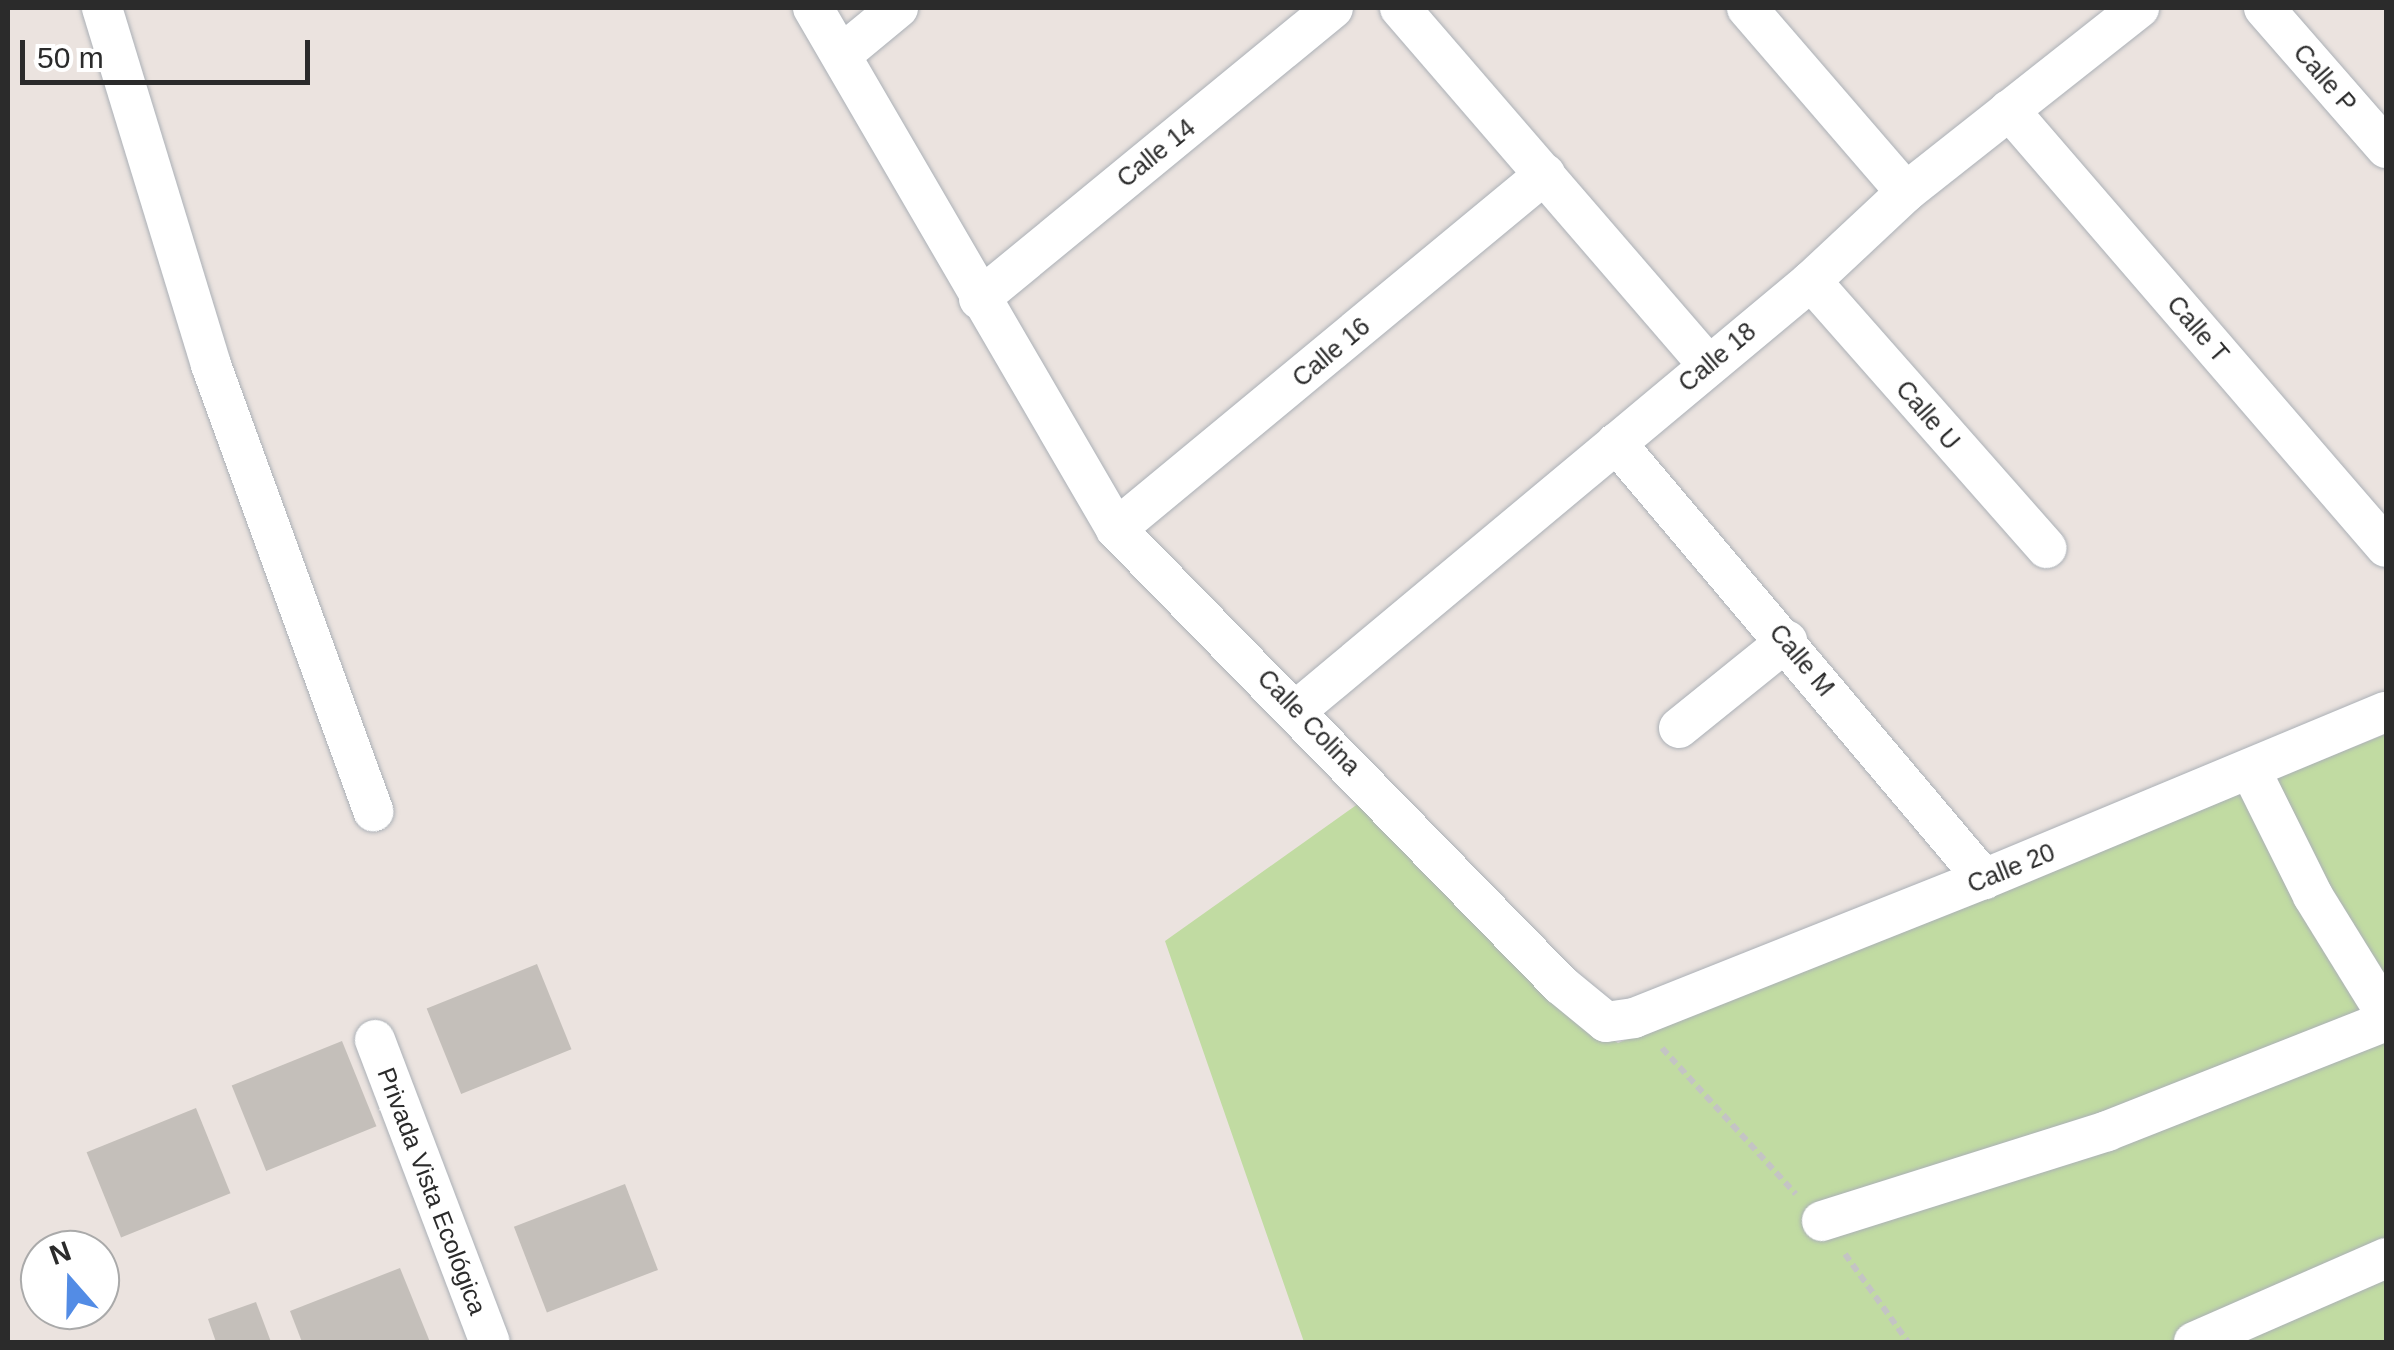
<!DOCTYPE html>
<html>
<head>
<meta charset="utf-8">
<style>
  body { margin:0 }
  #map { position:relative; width:2394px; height:1350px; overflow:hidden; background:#ebe3df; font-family:Helvetica,sans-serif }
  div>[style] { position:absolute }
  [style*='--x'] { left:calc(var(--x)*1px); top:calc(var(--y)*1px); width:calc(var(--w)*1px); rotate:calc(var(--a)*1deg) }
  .green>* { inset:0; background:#c1dba2 }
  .building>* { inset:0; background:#c4bfba; transform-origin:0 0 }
  .path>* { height:6px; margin-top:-3px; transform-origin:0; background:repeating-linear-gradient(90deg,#c4c4c4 0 8px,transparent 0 13px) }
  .roads { filter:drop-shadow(0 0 2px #abb0b6) drop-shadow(0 0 2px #abb0b6) }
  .minor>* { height:40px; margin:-20px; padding:0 20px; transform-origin:20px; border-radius:20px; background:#fff }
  span { translate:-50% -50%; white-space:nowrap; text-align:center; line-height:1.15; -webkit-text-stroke:8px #fff; paint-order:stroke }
  .street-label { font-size:25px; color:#2b2b2b }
  .frame { position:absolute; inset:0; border:10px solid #2b2b2b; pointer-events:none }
  .north { position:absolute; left:20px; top:1230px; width:100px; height:100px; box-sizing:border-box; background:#fff; border:2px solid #aaa; border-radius:50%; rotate:340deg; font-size:28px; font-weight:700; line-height:40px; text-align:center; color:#2b2b2b }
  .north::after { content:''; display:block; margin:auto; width:35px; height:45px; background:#538ce5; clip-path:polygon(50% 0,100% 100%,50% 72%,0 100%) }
  .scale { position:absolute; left:20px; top:40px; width:290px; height:45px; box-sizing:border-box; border:5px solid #2b2b2b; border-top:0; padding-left:12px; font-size:30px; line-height:35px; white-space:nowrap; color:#2b2b2b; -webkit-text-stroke:8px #fff; paint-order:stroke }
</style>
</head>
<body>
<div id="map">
  <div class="green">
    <i style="clip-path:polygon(2386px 734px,2386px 1342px,1304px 1342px,1165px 941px,1362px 801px,1577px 1018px,1618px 1043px)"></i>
  </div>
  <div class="building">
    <i style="left:537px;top:964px;width:92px;height:119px;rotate:68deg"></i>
    <i style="left:342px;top:1041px;width:92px;height:119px;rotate:68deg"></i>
    <i style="left:196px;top:1108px;width:92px;height:118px;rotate:68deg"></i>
    <i style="left:625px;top:1184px;width:92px;height:119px;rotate:69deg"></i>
    <i style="clip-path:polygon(400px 1268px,430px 1342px,302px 1342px,290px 1311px)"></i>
    <i style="clip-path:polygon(256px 1302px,271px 1342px,216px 1342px,208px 1319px)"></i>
  </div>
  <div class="path">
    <i style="--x:1662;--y:1048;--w:198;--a:47.5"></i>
    <i style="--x:1845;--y:1254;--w:108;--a:54.4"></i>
  </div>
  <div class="roads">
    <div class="minor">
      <i style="--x:102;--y:8;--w:373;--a:73"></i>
      <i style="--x:211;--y:365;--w:475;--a:70"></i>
      <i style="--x:813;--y:8;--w:603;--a:59.82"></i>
      <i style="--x:1116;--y:529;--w:637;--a:45.7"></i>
      <i style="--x:1561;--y:985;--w:58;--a:39.4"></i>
      <i style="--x:1606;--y:1022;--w:28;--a:-8"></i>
      <i style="--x:1634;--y:1018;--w:377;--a:-21.7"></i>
      <i style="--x:1984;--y:879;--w:435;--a:-22.6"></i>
      <i style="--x:1400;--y:8;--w:470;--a:49.2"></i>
      <i style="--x:1747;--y:8;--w:243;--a:49.2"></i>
      <i style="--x:2264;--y:8;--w:186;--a:48.9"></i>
      <i style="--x:841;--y:55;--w:74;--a:-39.5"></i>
      <i style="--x:2009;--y:110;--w:577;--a:49.22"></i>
      <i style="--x:1811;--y:281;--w:356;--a:48.6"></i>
      <i style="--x:979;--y:299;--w:458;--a:-39.4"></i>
      <i style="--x:1616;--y:443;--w:571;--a:49.83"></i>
      <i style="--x:1116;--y:529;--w:557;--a:-39.61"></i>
      <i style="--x:1298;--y:709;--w:668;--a:-39.84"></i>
      <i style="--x:1811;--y:281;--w:130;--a:-43.1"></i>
      <i style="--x:1906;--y:192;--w:297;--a:-38.3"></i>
      <i style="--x:1679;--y:728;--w:139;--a:-38.9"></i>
      <i style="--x:2250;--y:769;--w:142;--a:63.6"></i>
      <i style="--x:2313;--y:896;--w:139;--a:58.3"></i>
      <i style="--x:375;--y:1040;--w:323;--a:69.2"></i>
      <i style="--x:1822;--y:1221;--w:299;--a:-17.5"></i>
      <i style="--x:2107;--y:1131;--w:300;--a:-21.5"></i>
      <i style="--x:2194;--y:1342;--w:210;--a:-23.6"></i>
    </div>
  </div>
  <div class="street-label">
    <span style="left:2325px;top:78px;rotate:49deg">Calle P</span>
    <span style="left:1156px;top:153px;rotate:-39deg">Calle 14</span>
    <span style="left:2198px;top:329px;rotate:49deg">Calle T</span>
    <span style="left:1331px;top:352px;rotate:-40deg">Calle 16</span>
    <span style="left:1717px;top:357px;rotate:-40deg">Calle 18</span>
    <span style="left:1928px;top:415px;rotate:49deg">Calle U</span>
    <span style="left:1802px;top:660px;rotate:50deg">Calle M</span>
    <span style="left:1309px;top:722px;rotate:46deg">Calle Colina</span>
    <span style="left:2011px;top:868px;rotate:-22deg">Calle 20</span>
    <span style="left:432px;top:1191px;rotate:69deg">Privada Vista Ecológica</span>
  </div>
  <div class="frame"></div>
  <div class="north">N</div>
  <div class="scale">50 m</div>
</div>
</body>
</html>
